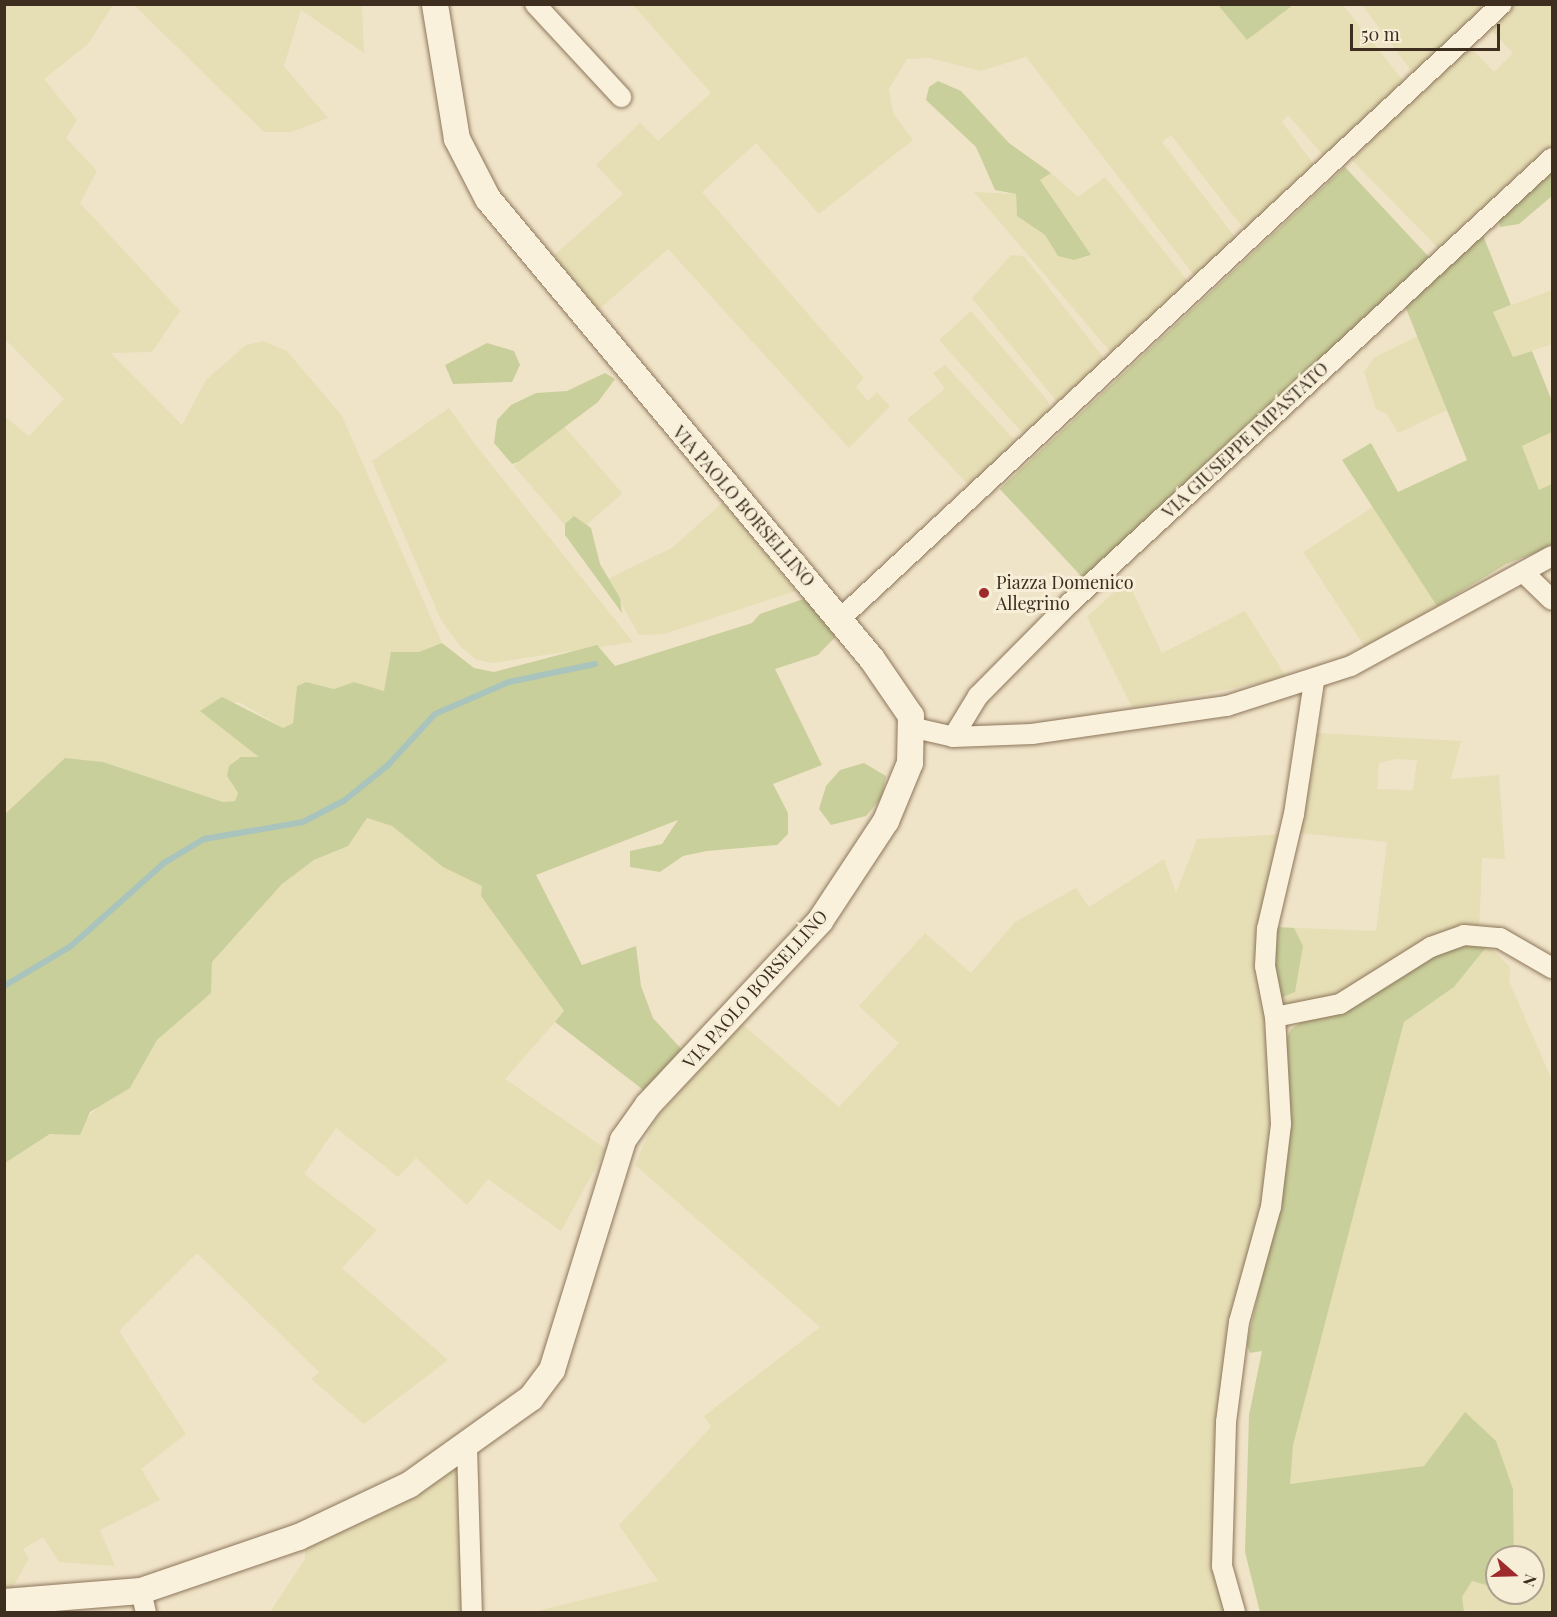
<!DOCTYPE html>
<html>
<head>
<meta charset="utf-8">
<style>
  body { margin:0 }
  #map { position:relative; width:1557px; height:1617px; overflow:hidden; background:#f0e4c8; font-family:"Playfair Display",serif }
  div>[style] { position:absolute }
  [style*='--x'] { left:calc(var(--x)*1px); top:calc(var(--y)*1px); width:calc(var(--w)*1px); rotate:calc(var(--a)*1deg) }
  .farmland>* { inset:0; background:#e6deb5; transform-origin:0 0 }
  .green>* { inset:0; background:#c9cf9b; transform-origin:0 0 }
  .stream>* { height:6px; margin:-3px; padding:0 3px; transform-origin:3px; border-radius:3px; background:#a9c4bc }
  .roads { filter:drop-shadow(0 0 2px #8d765c) drop-shadow(0 0 2px #8d765c) }
  .minor>* { height:20px; margin:-10px; padding:0 10px; transform-origin:10px; border-radius:10px; background:#faf1dc }
  .tertiary>* { height:26px; margin:-13px; padding:0 13px; transform-origin:13px; border-radius:13px; background:#faf1dc }
  .dots>* { width:16px; height:16px; translate:-50% -50%; box-sizing:border-box; border:3px solid #f7eed8; border-radius:50% }
  span { translate:-50% -50%; white-space:nowrap; text-align:center; line-height:1.15; -webkit-text-stroke:6px #f7eed8; paint-order:stroke }
  .street-label { font-size:18px; color:#3d2e20 }
  .poi-label { font-size:18px; color:#3d2e20 }
  .left { translate:0 -50%; text-align:left }
  .frame { position:absolute; inset:0; border:6px solid #3d2e20; pointer-events:none }
  .north { position:absolute; left:1485px; top:1545px; width:60px; height:60px; box-sizing:border-box; background:#f7eed8; border:2px solid #ada18e; border-radius:50%; rotate:110deg; font-size:16px; font-weight:700; line-height:24px; text-align:center; color:#3d2e20 }
  .north::after { content:''; display:block; margin:auto; width:21px; height:27px; background:#9e2a2b; clip-path:polygon(50% 0,100% 100%,50% 72%,0 100%) }
  .scale { position:absolute; left:1350px; top:24px; width:150px; height:27px; box-sizing:border-box; border:3px solid #3d2e20; border-top:0; padding-left:8px; font-size:18px; line-height:21px; white-space:nowrap; color:#3d2e20; -webkit-text-stroke:4px #f7eed8; paint-order:stroke }
</style>
</head>
<body>
<div id="map">
  <div class="farmland">
    <i style="clip-path:polygon(5px 5px,113px 5px,88px 44px,44px 79px,77px 120px,66px 138px,97px 171px,80px 203px,180px 311px,152px 352px,111px 353px,182px 425px,206px 380px,246px 345px,263px 341px,287px 351px,342px 416px,442px 643px,391px 673px,384px 691px,354px 682px,334px 689px,306px 682px,297px 686px,293px 723px,283px 728px,239px 702px,201px 711px,260px 757px,231px 783px,238px 793px,235px 801px,223px 802px,103px 762px,65px 758px,5px 814px,4px 416px,29px 436px,64px 399px,5px 339px)"></i>
    <i style="clip-path:polygon(134px 5px,362px 5px,364px 53px,301px 10px,284px 66px,328px 118px,291px 132px,264px 132px)"></i>
    <i style="clip-path:polygon(633px 5px,1218px 5px,1247px 40px,1293px 5px,1343px 5px,1409px 88px,1329px 162px,1288px 115px,1282px 122px,1319px 171px,1250px 237px,1171px 135px,1162px 142px,1242px 246px,1200px 283px,1026px 57px,981px 71px,929px 58px,907px 59px,889px 89px,893px 113px,913px 140px,819px 214px,756px 143px,702px 192px,864px 378px,856px 387px,868px 401px,877px 392px,890px 406px,849px 448px,668px 249px,596px 312px,550px 259px,623px 194px,596px 165px,640px 123px,658px 141px,711px 93px)"></i>
    <i style="clip-path:polygon(1362px 5px,1495px 5px,1419px 81px)"></i>
    <i style="clip-path:polygon(1514px 5px,1552px 5px,1552px 147px,1444px 254px,1352px 160px,1468px 45px,1494px 72px,1513px 53px,1489px 28px)"></i>
    <i style="clip-path:polygon(1051px 173px,1078px 197px,1105px 177px,1186px 279px,1190px 293px,1114px 356px,974px 192px,1016px 194px,1017px 216px,1045px 235px,1058px 256px,1074px 260px,1091px 256px,1040px 180px)"></i>
    <i style="clip-path:polygon(1011px 255px,1024px 256px,1103px 357px,1105px 370px,1063px 409px,972px 298px)"></i>
    <i style="clip-path:polygon(1552px 290px,1552px 344px,1513px 357px,1493px 312px)"></i>
    <i style="clip-path:polygon(971px 311px,1047px 400px,1054px 417px,1028px 439px,939px 340px)"></i>
    <i style="clip-path:polygon(1418px 336px,1447px 410px,1398px 433px,1387px 414px,1376px 409px,1364px 372px,1375px 357px)"></i>
    <i style="clip-path:polygon(945px 365px,1013px 438px,1016px 451px,974px 491px,907px 419px,945px 389px,933px 373px)"></i>
    <i style="clip-path:polygon(449px 408px,474px 443px,633px 642px,492px 663px,475px 659px,460px 646px,441px 620px,372px 461px)"></i>
    <i style="left:562px;top:424px;width:92px;height:64px;rotate:49deg"></i>
    <i style="clip-path:polygon(1552px 432px,1552px 484px,1539px 491px,1522px 446px)"></i>
    <i style="clip-path:polygon(723px 502px,796px 591px,664px 634px,639px 635px,607px 579px,672px 548px)"></i>
    <i style="left:1373px;top:507px;width:118px;height:83px;rotate:57deg"></i>
    <i style="clip-path:polygon(1127px 580px,1162px 653px,1245px 611px,1287px 678px,1132px 707px,1087px 617px)"></i>
    <i style="clip-path:polygon(evenodd,1317px 733px,1461px 741px,1451px 779px,1499px 775px,1505px 859px,1482px 858px,1479px 933px,1343px 1001px,1278px 1010px,1274px 927px,1376px 931px,1387px 842px,1300px 833px,1317px 733px,1396px 759px,1417px 760px,1413px 790px,1377px 789px,1379px 763px,1396px 759px)"></i>
    <i style="clip-path:polygon(367px 818px,392px 826px,443px 867px,482px 886px,482px 896px,564px 1012px,505px 1079px,606px 1149px,561px 1231px,488px 1179px,467px 1205px,416px 1158px,398px 1177px,336px 1128px,304px 1174px,377px 1230px,342px 1268px,448px 1360px,364px 1424px,311px 1379px,319px 1372px,197px 1253px,119px 1331px,186px 1434px,141px 1469px,160px 1500px,100px 1530px,115px 1566px,59px 1562px,43px 1537px,23px 1549px,29px 1558px,12px 1589px,5px 1589px,5px 1163px,51px 1134px,82px 1124px,106px 1098px,130px 1088px,157px 1040px,210px 993px,212px 962px,282px 884px,314px 860px,348px 846px)"></i>
    <i style="clip-path:polygon(1285px 834px,1276px 869px,1274px 1100px,1268px 1197px,1237px 1313px,1231px 1612px,533px 1612px,658px 1581px,619px 1525px,711px 1427px,704px 1416px,820px 1327px,635px 1165px,654px 1121px,741px 1023px,839px 1107px,899px 1043px,859px 1006px,925px 933px,971px 973px,1015px 922px,1076px 888px,1089px 907px,1164px 859px,1176px 893px,1197px 839px)"></i>
    <i style="clip-path:polygon(1488px 945px,1510px 967px,1509px 981px,1552px 1080px,1552px 1612px,1463px 1610px,1462px 1597px,1472px 1581px,1488px 1582px,1500px 1596px,1533px 1593px,1533px 1557px,1514px 1557px,1513px 1489px,1465px 1413px,1424px 1466px,1289px 1485px,1292px 1445px,1404px 1022px,1454px 987px)"></i>
    <i style="clip-path:polygon(465px 1463px,470px 1612px,270px 1612px,305px 1559px,305px 1542px,384px 1509px)"></i>
  </div>
  <div class="green">
    <i style="clip-path:polygon(1218px 5px,1293px 5px,1247px 40px)"></i>
    <i style="clip-path:polygon(938px 81px,961px 91px,1009px 143px,1051px 173px,1040px 180px,1091px 255px,1074px 260px,1058px 256px,1045px 235px,1017px 216px,1016px 194px,995px 190px,976px 147px,926px 100px,929px 87px)"></i>
    <i style="clip-path:polygon(1552px 166px,1552px 196px,1519px 224px,1500px 227px,1499px 218px)"></i>
    <i style="left:1345px;top:167px;width:130px;height:472px;rotate:47deg"></i>
    <i style="clip-path:polygon(1482px 233px,1511px 305px,1493px 312px,1513px 357px,1532px 351px,1552px 401px,1552px 432px,1522px 446px,1539px 490px,1552px 484px,1552px 547px,1506px 564px,1437px 606px,1342px 460px,1371px 443px,1398px 492px,1467px 460px,1405px 306px)"></i>
    <i style="clip-path:polygon(487px 343px,514px 351px,520px 365px,512px 382px,453px 384px,445px 365px)"></i>
    <i style="clip-path:polygon(605px 373px,615px 379px,598px 402px,518px 462px,512px 464px,494px 443px,497px 420px,511px 405px,536px 393px,567px 391px)"></i>
    <i style="clip-path:polygon(574px 516px,591px 528px,600px 564px,620px 598px,622px 613px,565px 535px,565px 524px)"></i>
    <i style="clip-path:polygon(812px 596px,842px 630px,818px 655px,775px 669px,822px 765px,773px 784px,788px 813px,788px 834px,777px 845px,707px 851px,683px 856px,660px 872px,630px 867px,630px 851px,662px 844px,678px 820px,536px 875px,582px 965px,636px 946px,641px 986px,653px 1018px,684px 1052px,646px 1092px,555px 1022px,564px 1011px,481px 896px,482px 886px,443px 867px,392px 826px,367px 818px,348px 846px,314px 860px,282px 884px,212px 962px,211px 993px,157px 1040px,130px 1088px,90px 1112px,80px 1135px,50px 1134px,5px 1163px,5px 814px,65px 758px,103px 762px,223px 802px,235px 801px,238px 793px,227px 776px,229px 766px,241px 757px,259px 757px,200px 711px,222px 697px,283px 728px,293px 723px,297px 686px,306px 682px,334px 689px,354px 682px,384px 691px,391px 652px,419px 652px,442px 643px,474px 668px,494px 672px,597px 645px,615px 666px,752px 623px,760px 614px)"></i>
    <i style="clip-path:polygon(864px 763px,886px 776px,882px 797px,866px 816px,831px 825px,819px 809px,826px 786px,840px 770px)"></i>
    <i style="clip-path:polygon(1274px 927px,1294px 928px,1303px 946px,1295px 992px,1275px 1000px)"></i>
    <i style="clip-path:polygon(1458px 940px,1488px 945px,1454px 987px,1404px 1022px,1293px 1445px,1290px 1484px,1424px 1466px,1465px 1412px,1496px 1441px,1513px 1489px,1514px 1557px,1497px 1557px,1497px 1588px,1472px 1581px,1462px 1597px,1464px 1612px,1260px 1612px,1245px 1552px,1249px 1415px,1262px 1351px,1250px 1353px,1247px 1344px,1282px 1188px,1284px 1044px,1291px 1029px,1308px 1018px)"></i>
  </div>
  <div class="stream">
    <i style="--x:4;--y:986;--w:78;--a:-30.8"></i>
    <i style="--x:71;--y:946;--w:125;--a:-41.7"></i>
    <i style="--x:164;--y:863;--w:47;--a:-31"></i>
    <i style="--x:204;--y:839;--w:100;--a:-9.7"></i>
    <i style="--x:303;--y:822;--w:47;--a:-27.6"></i>
    <i style="--x:345;--y:800;--w:55;--a:-39.1"></i>
    <i style="--x:388;--y:765;--w:69;--a:-47.3"></i>
    <i style="--x:435;--y:714;--w:81;--a:-23.4"></i>
    <i style="--x:509;--y:682;--w:88;--a:-11.8"></i>
  </div>
  <div class="roads">
    <div class="minor">
      <i style="--x:535;--y:4;--w:127;--a:47.2"></i>
      <i style="--x:1523;--y:572;--w:40;--a:44"></i>
      <i style="--x:841;--y:618;--w:902;--a:-42.89"></i>
      <i style="--x:915;--y:728;--w:39;--a:13"></i>
      <i style="--x:953;--y:737;--w:79;--a:-2.2"></i>
      <i style="--x:1032;--y:734;--w:197;--a:-8.2"></i>
      <i style="--x:1227;--y:706;--w:130;--a:-17.9"></i>
      <i style="--x:1351;--y:666;--w:229;--a:-28.7"></i>
      <i style="--x:953;--y:737;--w:48;--a:-58.6"></i>
      <i style="--x:978;--y:696;--w:131;--a:-45.3"></i>
      <i style="--x:1070;--y:603;--w:656;--a:-42.71"></i>
      <i style="--x:1275;--y:1017;--w:66;--a:-11.3"></i>
      <i style="--x:1340;--y:1004;--w:107;--a:-32.1"></i>
      <i style="--x:1431;--y:947;--w:35;--a:-20"></i>
      <i style="--x:1464;--y:935;--w:36;--a:5"></i>
      <i style="--x:1500;--y:938;--w:60;--a:30"></i>
      <i style="--x:467;--y:1448;--w:164;--a:88.3"></i>
      <i style="--x:141;--y:1591;--w:22;--a:77"></i>
      <i style="--x:1235;--y:1612;--w:48;--a:-105.8"></i>
      <i style="--x:1222;--y:1566;--w:144;--a:-88.4"></i>
      <i style="--x:1226;--y:1422;--w:101;--a:-82.6"></i>
      <i style="--x:1239;--y:1322;--w:119;--a:-74.5"></i>
      <i style="--x:1271;--y:1207;--w:84;--a:-83.1"></i>
      <i style="--x:1281;--y:1124;--w:107;--a:-93.2"></i>
      <i style="--x:1275;--y:1017;--w:52;--a:-101.1"></i>
      <i style="--x:1265;--y:966;--w:37;--a:-87"></i>
      <i style="--x:1267;--y:929;--w:118;--a:-76.8"></i>
      <i style="--x:1294;--y:814;--w:134;--a:-81.4"></i>
    </div>
    <div class="tertiary">
      <i style="--x:4;--y:1602;--w:137;--a:-4.6"></i>
      <i style="--x:141;--y:1591;--w:167;--a:-18.9"></i>
      <i style="--x:299;--y:1537;--w:122;--a:-25.3"></i>
      <i style="--x:409;--y:1485;--w:150;--a:-35.5"></i>
      <i style="--x:531;--y:1398;--w:35;--a:-53"></i>
      <i style="--x:552;--y:1370;--w:241;--a:-72.8"></i>
      <i style="--x:623;--y:1140;--w:43;--a:-54.5"></i>
      <i style="--x:648;--y:1105;--w:252;--a:-46.9"></i>
      <i style="--x:820;--y:921;--w:120;--a:-56.6"></i>
      <i style="--x:886;--y:821;--w:63;--a:-67.5"></i>
      <i style="--x:910;--y:763;--w:47;--a:-88.8"></i>
      <i style="--x:911;--y:716;--w:69;--a:-124.4"></i>
      <i style="--x:872;--y:659;--w:599;--a:-129.85"></i>
      <i style="--x:488;--y:199;--w:68;--a:-117.3"></i>
      <i style="--x:457;--y:139;--w:137;--a:-99.3"></i>
    </div>
  </div>
  <div class="dots">
    <i style="left:984px;top:593px;background:#9e2a2b"></i>
  </div>
  <div class="street-label">
    <span style="left:1245px;top:440px;rotate:-43deg">VIA GIUSEPPE IMPASTATO</span>
    <span style="left:744px;top:506px;rotate:49deg">VIA PAOLO BORSELLINO</span>
    <span style="left:755px;top:989px;rotate:-48deg">VIA PAOLO BORSELLINO</span>
  </div>
  <div class="poi-label">
    <span class="left" style="left:996px;top:593px">Piazza Domenico<br>Allegrino</span>
  </div>
  <div class="frame"></div>
  <div class="north">N</div>
  <div class="scale">50 m</div>
</div>
</body>
</html>
